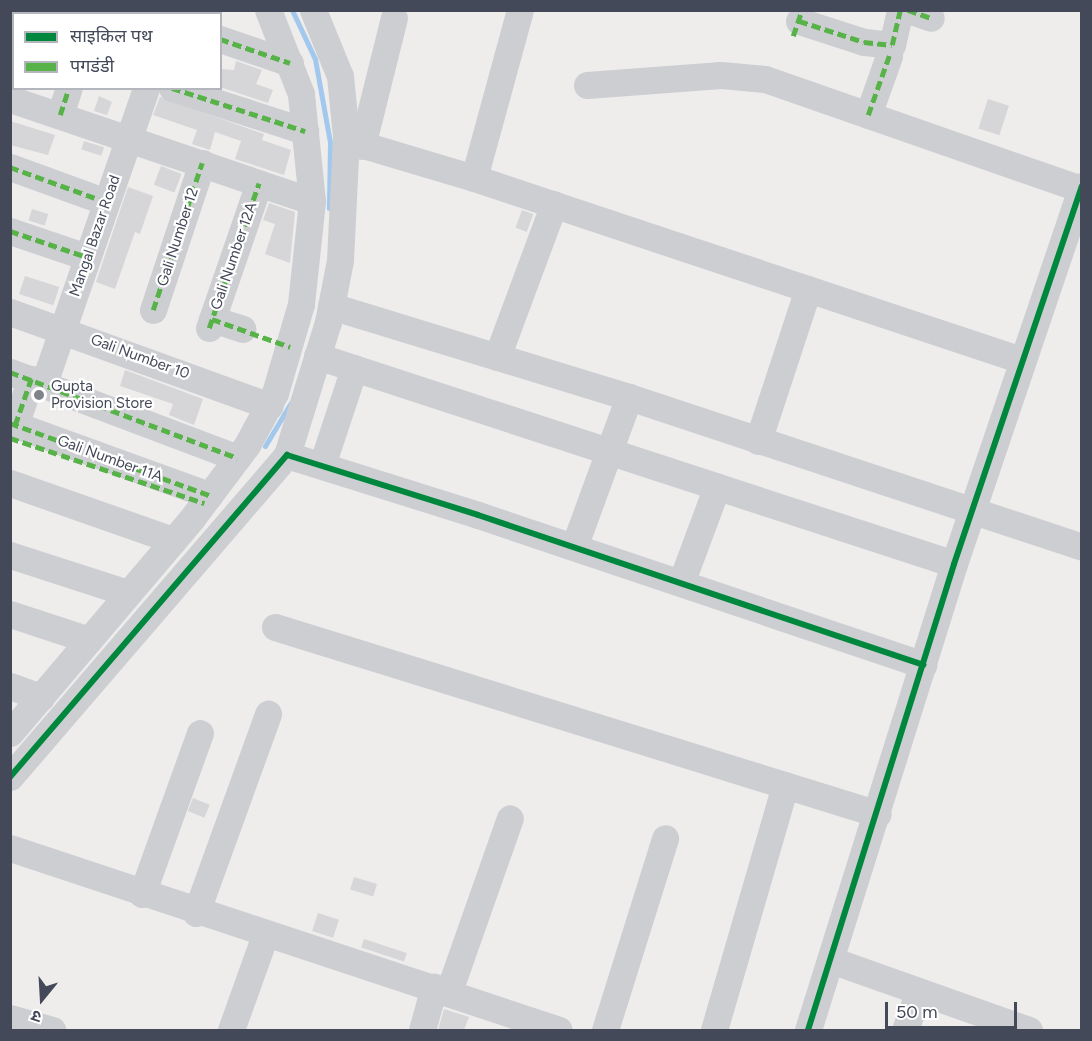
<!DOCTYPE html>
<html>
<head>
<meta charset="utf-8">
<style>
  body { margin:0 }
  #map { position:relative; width:1092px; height:1041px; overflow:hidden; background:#eeedec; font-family:Figtree,"Noto Sans Devanagari",sans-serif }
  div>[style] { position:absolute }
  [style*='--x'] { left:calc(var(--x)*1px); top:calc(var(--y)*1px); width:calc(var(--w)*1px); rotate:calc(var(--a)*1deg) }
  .stream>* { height:5px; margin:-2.5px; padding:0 2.5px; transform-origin:2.5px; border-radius:2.5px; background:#a2c8ed }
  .building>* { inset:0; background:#d6d6d8; transform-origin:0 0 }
  .minor>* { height:27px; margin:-13.5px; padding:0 13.5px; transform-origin:13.5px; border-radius:13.5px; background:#cdced2 }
  .quiet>* { height:4.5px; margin-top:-2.25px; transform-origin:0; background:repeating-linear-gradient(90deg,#57b348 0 9px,transparent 0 13.5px) }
  .cycleway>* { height:6px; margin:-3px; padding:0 3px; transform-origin:3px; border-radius:3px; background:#00873e }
  .dots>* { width:16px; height:16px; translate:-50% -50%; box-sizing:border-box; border:3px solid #fff; border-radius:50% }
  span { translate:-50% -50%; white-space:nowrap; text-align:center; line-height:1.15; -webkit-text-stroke:4.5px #fff; paint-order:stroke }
  .street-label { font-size:15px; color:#444959 }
  .poi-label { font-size:15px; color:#444959 }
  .left { translate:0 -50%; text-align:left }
  .frame { position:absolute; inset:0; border:12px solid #444959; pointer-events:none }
  .legend { position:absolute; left:12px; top:12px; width:210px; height:78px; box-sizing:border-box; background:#fff; border:2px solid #b4b6bd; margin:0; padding:8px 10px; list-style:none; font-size:18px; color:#444959 }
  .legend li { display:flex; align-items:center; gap:12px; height:30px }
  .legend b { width:30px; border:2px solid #b4b6bd }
  .north { position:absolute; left:12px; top:969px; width:60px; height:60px; -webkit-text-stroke:4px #fff; paint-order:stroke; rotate:198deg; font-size:16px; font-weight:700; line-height:24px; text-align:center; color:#444959 }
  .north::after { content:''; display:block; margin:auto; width:21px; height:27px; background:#444959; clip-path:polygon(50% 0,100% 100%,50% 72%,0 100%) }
  .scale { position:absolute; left:885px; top:1002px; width:132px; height:27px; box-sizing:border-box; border:3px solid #444959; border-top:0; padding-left:8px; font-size:18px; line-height:21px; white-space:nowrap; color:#444959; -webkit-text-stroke:4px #fff; paint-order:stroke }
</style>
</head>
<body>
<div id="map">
  <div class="stream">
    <i style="--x:292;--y:10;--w:54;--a:64.9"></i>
    <i style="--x:315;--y:59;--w:84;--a:79.8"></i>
    <i style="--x:330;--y:142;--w:66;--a:90.9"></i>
    <i style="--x:265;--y:446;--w:49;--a:-59.2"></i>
  </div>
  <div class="building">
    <i style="clip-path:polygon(236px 61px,262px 70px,256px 84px,273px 90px,268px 103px,220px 87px,220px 69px,234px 70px)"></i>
    <i style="clip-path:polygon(99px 96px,112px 102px,107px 115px,94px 111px)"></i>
    <i style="clip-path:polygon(160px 97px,264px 134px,262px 140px,291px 150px,284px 175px,235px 159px,241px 141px,215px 132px,210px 150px,192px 144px,197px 130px,153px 115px)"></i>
    <i style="left:988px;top:99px;width:22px;height:31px;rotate:18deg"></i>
    <i style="clip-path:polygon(10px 121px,55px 135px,48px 155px,10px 145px)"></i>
    <i style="left:84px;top:141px;width:21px;height:9px;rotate:17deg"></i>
    <i style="left:161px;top:166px;width:22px;height:20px;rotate:21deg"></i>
    <i style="clip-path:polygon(128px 187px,153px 196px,140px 234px,135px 232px,115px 289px,96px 282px)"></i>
    <i style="clip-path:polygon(269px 203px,295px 212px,290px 263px,265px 254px,275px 224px,263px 220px)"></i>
    <i style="left:32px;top:209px;width:17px;height:12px;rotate:17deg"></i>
    <i style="left:522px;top:210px;width:12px;height:19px;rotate:20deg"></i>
    <i style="left:25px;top:276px;width:36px;height:19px;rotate:18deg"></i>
    <i style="clip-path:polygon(125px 370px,203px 399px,194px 425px,169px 415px,173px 404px,120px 386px)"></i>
    <i style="left:193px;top:798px;width:18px;height:14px;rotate:22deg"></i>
    <i style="left:354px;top:877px;width:24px;height:13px;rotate:17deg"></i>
    <i style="left:318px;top:913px;width:22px;height:19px;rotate:18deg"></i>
    <i style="left:364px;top:939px;width:45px;height:9px;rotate:18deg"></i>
    <i style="clip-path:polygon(444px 1009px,469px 1017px,464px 1030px,438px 1030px)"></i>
  </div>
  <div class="minor">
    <i style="--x:313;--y:10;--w:71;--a:67.8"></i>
    <i style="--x:340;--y:76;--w:60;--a:84.3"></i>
    <i style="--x:346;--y:136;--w:6;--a:51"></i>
    <i style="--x:350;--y:141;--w:129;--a:16.6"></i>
    <i style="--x:474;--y:178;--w:576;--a:18.4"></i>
    <i style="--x:908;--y:10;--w:24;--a:19"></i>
    <i style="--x:36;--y:14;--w:4;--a:-76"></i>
    <i style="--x:94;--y:14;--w:4;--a:-76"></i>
    <i style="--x:173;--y:14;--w:4;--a:-76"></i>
    <i style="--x:799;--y:21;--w:68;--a:17.9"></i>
    <i style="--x:864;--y:42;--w:28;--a:6"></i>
    <i style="--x:892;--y:45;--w:36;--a:-77"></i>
    <i style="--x:220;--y:39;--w:74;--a:18.9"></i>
    <i style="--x:587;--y:85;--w:134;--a:-4.3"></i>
    <i style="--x:721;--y:75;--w:44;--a:5.2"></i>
    <i style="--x:765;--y:79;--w:334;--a:19.2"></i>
    <i style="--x:172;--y:88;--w:140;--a:17.9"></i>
    <i style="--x:10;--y:99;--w:319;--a:18.7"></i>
    <i style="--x:60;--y:115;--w:28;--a:-72"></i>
    <i style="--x:868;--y:115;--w:63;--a:-70.4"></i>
    <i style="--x:362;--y:146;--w:132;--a:-76"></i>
    <i style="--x:10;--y:167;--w:102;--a:20"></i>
    <i style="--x:474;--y:178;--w:174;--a:-74.7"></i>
    <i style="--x:10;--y:231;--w:81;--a:18.7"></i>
    <i style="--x:331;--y:306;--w:312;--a:17"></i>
    <i style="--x:629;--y:397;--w:477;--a:18.3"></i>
    <i style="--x:153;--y:310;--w:155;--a:-71.6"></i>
    <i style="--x:10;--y:312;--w:276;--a:19.9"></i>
    <i style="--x:212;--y:319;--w:32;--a:18"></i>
    <i style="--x:209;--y:328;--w:153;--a:-71"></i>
    <i style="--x:317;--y:356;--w:670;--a:18.08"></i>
    <i style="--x:497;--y:357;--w:163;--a:-69.6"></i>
    <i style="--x:10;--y:372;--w:243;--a:20.7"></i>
    <i style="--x:44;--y:383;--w:312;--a:-70.9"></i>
    <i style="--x:10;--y:423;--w:212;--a:19.9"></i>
    <i style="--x:15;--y:425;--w:49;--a:-70.8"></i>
    <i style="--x:758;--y:441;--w:160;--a:-71.8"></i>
    <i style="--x:287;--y:455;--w:139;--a:-72.9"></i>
    <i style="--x:328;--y:322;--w:63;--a:-79"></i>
    <i style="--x:340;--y:260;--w:124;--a:-87.2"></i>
    <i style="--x:322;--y:465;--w:102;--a:-71.7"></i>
    <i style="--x:10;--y:483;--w:173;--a:19.3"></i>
    <i style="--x:574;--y:547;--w:160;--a:-69.9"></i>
    <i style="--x:10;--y:555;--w:124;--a:17.9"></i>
    <i style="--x:681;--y:583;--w:103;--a:-69.6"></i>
    <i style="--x:10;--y:614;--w:83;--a:18.2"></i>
    <i style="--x:275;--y:627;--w:631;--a:17.23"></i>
    <i style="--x:10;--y:686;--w:33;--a:20"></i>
    <i style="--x:10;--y:733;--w:283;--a:-49.7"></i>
    <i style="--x:193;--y:517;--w:90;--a:-53.1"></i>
    <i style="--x:247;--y:445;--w:59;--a:-61.7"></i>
    <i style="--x:275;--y:393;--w:93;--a:-73.7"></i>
    <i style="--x:301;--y:304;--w:104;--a:-83.9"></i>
    <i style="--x:312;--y:201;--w:108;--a:-95.9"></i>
    <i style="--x:301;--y:94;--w:90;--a:-111.4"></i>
    <i style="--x:10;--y:777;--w:425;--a:-49.3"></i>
    <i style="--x:287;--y:455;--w:200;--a:17.4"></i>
    <i style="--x:478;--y:515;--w:470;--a:18.6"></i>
    <i style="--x:10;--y:848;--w:578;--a:18.34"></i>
    <i style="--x:142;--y:894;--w:171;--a:-70.2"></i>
    <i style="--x:196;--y:913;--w:212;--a:-70.1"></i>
    <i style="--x:831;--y:960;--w:210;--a:19.5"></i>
    <i style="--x:449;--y:991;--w:183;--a:-70.6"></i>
    <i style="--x:10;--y:1018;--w:44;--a:15.9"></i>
    <i style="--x:231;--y:1030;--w:101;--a:-70.3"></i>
    <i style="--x:422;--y:1030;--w:45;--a:-74.4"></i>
    <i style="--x:605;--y:1030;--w:201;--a:-72.6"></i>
    <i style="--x:714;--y:1030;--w:255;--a:-73.8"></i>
    <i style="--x:808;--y:1030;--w:488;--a:-72.6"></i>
    <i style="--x:954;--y:564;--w:399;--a:-71.3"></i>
    <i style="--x:905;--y:1030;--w:41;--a:-70.3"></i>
  </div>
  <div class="quiet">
    <i style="--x:908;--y:10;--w:24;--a:19"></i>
    <i style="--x:36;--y:14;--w:4;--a:-76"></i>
    <i style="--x:94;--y:14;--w:4;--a:-76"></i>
    <i style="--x:799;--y:21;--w:68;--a:17.9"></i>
    <i style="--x:864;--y:42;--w:28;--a:6"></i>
    <i style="--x:892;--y:45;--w:36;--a:-77"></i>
    <i style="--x:793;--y:36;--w:28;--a:-71"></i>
    <i style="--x:220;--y:39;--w:74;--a:18.9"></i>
    <i style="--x:10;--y:87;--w:10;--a:-66"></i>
    <i style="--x:172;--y:88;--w:140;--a:17.9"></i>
    <i style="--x:60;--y:115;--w:28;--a:-72"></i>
    <i style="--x:868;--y:115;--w:63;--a:-70.4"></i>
    <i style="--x:10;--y:167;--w:102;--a:20"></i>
    <i style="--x:10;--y:231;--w:81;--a:18.7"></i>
    <i style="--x:153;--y:310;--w:155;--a:-71.6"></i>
    <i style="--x:212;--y:319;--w:83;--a:19.7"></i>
    <i style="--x:209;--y:328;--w:153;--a:-71"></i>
    <i style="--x:10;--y:372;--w:243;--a:20.7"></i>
    <i style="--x:10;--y:423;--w:212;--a:19.9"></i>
    <i style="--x:15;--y:425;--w:49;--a:-70.8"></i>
    <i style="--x:10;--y:438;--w:205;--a:18.5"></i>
  </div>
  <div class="cycleway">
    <i style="--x:10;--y:777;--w:425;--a:-49.3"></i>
    <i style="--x:287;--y:455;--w:200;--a:17.4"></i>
    <i style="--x:478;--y:515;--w:470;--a:18.6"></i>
    <i style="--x:808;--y:1030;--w:488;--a:-72.6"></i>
    <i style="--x:954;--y:564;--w:399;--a:-71.3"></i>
  </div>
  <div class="dots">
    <i style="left:39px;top:395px;background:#80828c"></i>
  </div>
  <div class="street-label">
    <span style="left:95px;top:236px;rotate:-71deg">Mangal Bazar Road</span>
    <span style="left:178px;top:237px;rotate:-72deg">Gali Number 12</span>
    <span style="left:234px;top:256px;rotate:-71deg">Gali Number 12A</span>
    <span style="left:140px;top:357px;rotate:20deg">Gali Number 10</span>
    <span style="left:110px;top:459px;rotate:20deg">Gali Number 11A</span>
  </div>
  <div class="poi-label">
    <span class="left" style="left:51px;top:395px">Gupta<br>Provision Store</span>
  </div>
  <div class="frame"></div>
  <ul class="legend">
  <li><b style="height:8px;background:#00873e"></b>साइकिल पथ</li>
  <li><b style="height:8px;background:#57b348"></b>पगडंडी</li>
  </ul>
  <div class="north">उ</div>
  <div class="scale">50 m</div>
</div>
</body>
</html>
